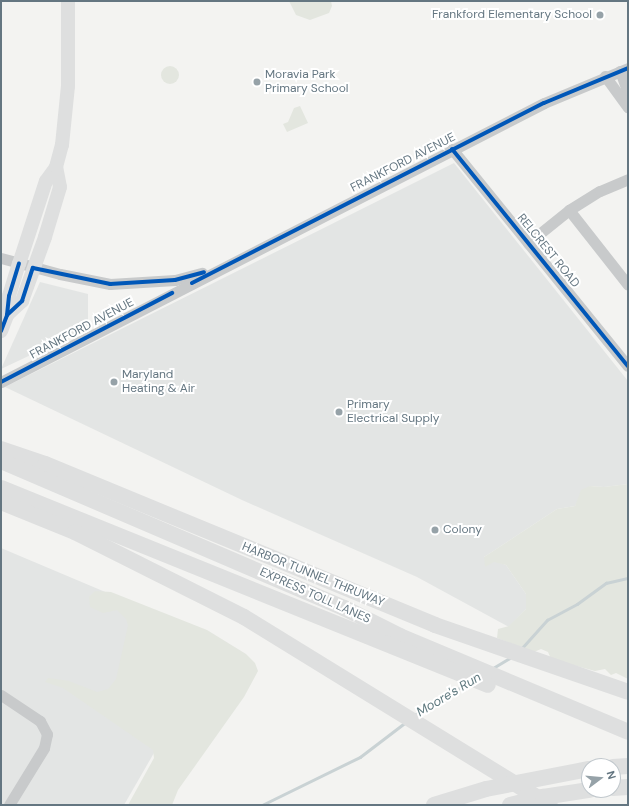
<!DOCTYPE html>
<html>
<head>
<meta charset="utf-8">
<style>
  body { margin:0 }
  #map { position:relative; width:629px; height:806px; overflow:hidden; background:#f3f3f1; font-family:"DM Sans",sans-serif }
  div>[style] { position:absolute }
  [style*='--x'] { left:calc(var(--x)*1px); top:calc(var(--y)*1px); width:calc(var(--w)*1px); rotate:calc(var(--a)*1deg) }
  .built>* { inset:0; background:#e3e5e4 }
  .green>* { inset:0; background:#e3e6df }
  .round { border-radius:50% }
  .stream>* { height:2.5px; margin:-1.25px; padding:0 1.25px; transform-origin:1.25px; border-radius:1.25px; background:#c9d2d4 }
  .minor>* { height:11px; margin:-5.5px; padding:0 5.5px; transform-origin:5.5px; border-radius:5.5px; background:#c8cacb }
  .major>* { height:14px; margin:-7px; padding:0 7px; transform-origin:7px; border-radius:7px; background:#dedfdf }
  .highway>* { height:16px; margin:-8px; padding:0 8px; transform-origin:8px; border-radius:8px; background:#dedfdf }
  .cycleway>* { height:4px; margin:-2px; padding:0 2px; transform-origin:2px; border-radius:2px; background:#0057b8 }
  .dots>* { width:11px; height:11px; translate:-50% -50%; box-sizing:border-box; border:2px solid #fff; border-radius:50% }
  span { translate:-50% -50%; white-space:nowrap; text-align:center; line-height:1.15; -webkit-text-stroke:4px #fff; paint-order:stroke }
  .poi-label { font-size:12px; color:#647681 }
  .right { translate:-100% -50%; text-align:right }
  .left { translate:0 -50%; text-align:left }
  .street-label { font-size:12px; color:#647681 }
  .water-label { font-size:13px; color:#5f797f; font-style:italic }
  .frame { position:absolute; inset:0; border:2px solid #647681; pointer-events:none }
  .north { position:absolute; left:581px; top:758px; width:40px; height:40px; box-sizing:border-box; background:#fff; border:1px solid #c1c8cd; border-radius:50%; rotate:74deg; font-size:11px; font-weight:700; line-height:16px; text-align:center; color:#647681 }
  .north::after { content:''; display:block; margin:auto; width:14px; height:18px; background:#96a2a8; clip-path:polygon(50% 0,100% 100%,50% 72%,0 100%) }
</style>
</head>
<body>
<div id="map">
  <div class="built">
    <i style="clip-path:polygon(454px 163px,628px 381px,628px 484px,604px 487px,590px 486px,575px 506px,557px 509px,484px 557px,506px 565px,526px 594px,526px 609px,509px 627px,417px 577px,242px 500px,5px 387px)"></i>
    <i style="clip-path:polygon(40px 282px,88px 294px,88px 328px,1px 369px)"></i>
    <i style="clip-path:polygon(1px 548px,219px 640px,124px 805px,1px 805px)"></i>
  </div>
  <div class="green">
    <i style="clip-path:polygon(289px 1px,331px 1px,332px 6px,329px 13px,310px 20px,296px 15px)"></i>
    <i class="round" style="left:161px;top:66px;width:18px;height:18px"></i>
    <i style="clip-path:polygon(300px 106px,308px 123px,287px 132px,283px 124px,288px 122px,294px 108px)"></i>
    <i style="clip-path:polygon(628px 484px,628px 679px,616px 673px,611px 675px,605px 669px,595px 671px,551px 659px,548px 652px,541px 649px,534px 652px,497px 638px,498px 629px,509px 626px,526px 609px,526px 594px,506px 565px,494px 562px,485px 567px,484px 557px,557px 509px,575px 506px,581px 490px,590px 486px,604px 487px)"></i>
    <i style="clip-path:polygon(95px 591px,111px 592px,207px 630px,246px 654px,255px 663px,258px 671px,244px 697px,178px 790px,172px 805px,128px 805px,154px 758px,153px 750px,63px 688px,45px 682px,48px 678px,69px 681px,97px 692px,108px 689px,116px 679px,128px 625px,126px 619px,117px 610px,103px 613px,90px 607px,89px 597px)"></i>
  </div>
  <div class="stream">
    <i style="--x:521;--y:649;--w:39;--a:-48"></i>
    <i style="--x:547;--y:620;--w:34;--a:-28"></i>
    <i style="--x:577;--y:604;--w:36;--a:-36"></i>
    <i style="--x:606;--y:583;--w:23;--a:-13"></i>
    <i style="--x:493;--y:668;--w:21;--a:-31"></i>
    <i style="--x:414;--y:715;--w:63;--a:-30.7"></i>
    <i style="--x:262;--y:805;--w:109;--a:-26.1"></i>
    <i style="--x:360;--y:757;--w:58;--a:-37.3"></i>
  </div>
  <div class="minor">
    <i style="--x:620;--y:71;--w:23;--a:70"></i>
    <i style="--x:605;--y:76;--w:39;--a:54"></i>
    <i style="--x:452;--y:149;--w:279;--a:51"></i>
    <i style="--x:569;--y:210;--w:95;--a:51.8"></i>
    <i style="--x:528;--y:243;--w:53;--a:-38.8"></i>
    <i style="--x:569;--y:210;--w:36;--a:-32"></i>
    <i style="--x:600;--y:191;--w:30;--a:-23"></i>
    <i style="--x:1;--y:258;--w:61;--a:15.2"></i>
    <i style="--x:60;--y:274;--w:51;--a:11.3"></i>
    <i style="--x:110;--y:284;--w:65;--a:-3.5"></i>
    <i style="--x:175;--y:280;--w:28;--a:-15"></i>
    <i style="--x:1;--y:382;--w:610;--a:-27.19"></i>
    <i style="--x:544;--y:103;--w:91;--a:-22.6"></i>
    <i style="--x:1;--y:695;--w:47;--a:33.7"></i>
    <i style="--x:40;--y:721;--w:15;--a:62"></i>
    <i style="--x:47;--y:734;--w:14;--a:102"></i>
    <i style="--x:44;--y:748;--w:67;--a:121.6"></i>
  </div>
  <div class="major">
    <i style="--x:7;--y:315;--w:21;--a:-43"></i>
    <i style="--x:22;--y:301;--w:68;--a:-70.2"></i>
    <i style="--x:45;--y:237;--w:52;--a:-73.3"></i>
    <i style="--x:60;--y:187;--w:20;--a:-101"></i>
    <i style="--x:1;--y:331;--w:17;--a:-69"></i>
    <i style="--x:7;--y:315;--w:19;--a:-84"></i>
    <i style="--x:9;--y:296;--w:34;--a:-73"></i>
    <i style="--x:19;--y:264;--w:87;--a:-72"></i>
    <i style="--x:46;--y:181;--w:17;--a:-54"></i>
    <i style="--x:56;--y:167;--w:23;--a:-75"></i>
    <i style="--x:62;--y:145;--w:59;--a:-84.2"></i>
    <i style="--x:68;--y:86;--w:85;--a:-90"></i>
  </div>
  <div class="highway">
    <i style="--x:1;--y:449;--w:46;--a:18.8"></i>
    <i style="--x:45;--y:464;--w:422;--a:22.4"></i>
    <i style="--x:435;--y:625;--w:204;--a:19.1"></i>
    <i style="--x:1;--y:461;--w:373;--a:23.2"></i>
    <i style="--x:344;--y:608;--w:63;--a:26.6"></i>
    <i style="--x:400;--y:636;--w:247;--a:22.8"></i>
    <i style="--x:1;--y:488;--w:525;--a:22.02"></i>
    <i style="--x:1;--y:502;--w:80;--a:22.1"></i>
    <i style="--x:75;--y:532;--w:189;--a:26.7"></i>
    <i style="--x:244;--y:617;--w:359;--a:31.6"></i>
    <i style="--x:613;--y:767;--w:15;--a:-4"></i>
    <i style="--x:613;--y:788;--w:15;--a:-4"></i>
    <i style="--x:434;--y:805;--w:54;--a:-17.1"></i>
    <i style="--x:486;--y:789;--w:105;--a:-11"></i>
    <i style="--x:510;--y:805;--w:34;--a:-14"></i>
    <i style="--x:543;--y:797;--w:47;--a:-8.7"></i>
  </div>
  <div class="cycleway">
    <i style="--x:452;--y:149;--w:279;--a:51"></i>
    <i style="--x:192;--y:283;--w:395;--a:-27.1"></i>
    <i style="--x:544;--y:103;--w:91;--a:-22.6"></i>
    <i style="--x:7;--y:315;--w:21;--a:-43"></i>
    <i style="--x:22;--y:301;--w:35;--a:-72"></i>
    <i style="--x:33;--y:268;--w:79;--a:11.7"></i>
    <i style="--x:110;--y:284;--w:65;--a:-3.5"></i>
    <i style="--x:175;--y:280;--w:30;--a:-15"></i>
    <i style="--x:1;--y:331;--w:17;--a:-69"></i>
    <i style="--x:7;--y:315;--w:19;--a:-84"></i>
    <i style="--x:9;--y:296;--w:34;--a:-73"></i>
    <i style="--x:1;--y:382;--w:193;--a:-27.5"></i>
  </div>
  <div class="dots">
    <i style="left:600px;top:15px;background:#96a2a8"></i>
    <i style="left:257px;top:82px;background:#96a2a8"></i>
    <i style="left:114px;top:382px;background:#96a2a8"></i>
    <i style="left:339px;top:412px;background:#96a2a8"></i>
    <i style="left:435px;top:530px;background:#96a2a8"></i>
  </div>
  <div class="poi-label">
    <span class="right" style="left:592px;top:15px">Frankford Elementary School</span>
    <span class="left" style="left:265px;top:82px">Moravia Park<br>Primary School</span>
    <span class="left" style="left:122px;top:382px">Maryland<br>Heating &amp; Air</span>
    <span class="left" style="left:347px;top:412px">Primary<br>Electrical Supply</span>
    <span class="left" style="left:443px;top:530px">Colony</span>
  </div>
  <div class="street-label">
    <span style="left:403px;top:163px;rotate:-27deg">FRANKFORD AVENUE</span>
    <span style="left:548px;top:251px;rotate:51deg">RELCREST ROAD</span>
    <span style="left:82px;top:329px;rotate:-28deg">FRANKFORD AVENUE</span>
    <span style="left:313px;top:575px;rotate:22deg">HARBOR TUNNEL THRUWAY</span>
    <span style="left:315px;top:596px;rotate:24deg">EXPRESS TOLL LANES</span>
  </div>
  <div class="water-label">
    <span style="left:449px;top:695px;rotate:-31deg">Moore's Run</span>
  </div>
  <div class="frame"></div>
  <div class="north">N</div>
</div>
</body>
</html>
